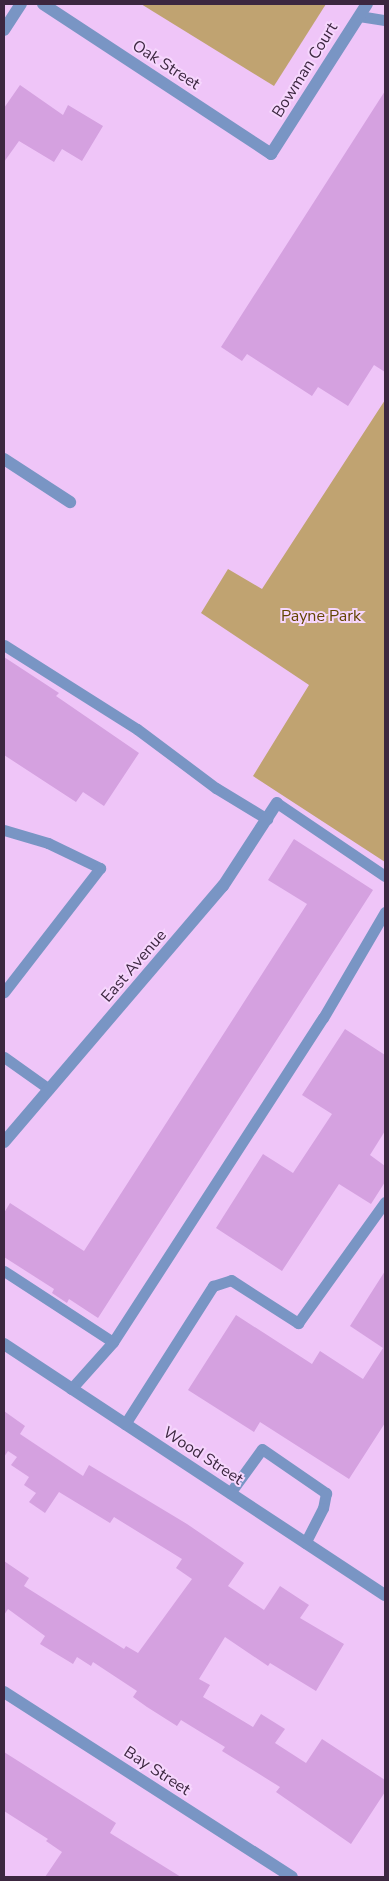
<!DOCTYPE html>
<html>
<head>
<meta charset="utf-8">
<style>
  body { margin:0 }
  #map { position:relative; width:389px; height:1881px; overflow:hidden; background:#efc5f8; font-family:"Nunito Sans",sans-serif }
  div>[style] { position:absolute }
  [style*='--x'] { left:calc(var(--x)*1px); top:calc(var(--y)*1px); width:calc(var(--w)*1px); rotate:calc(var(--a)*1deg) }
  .green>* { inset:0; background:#c0a371 }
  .building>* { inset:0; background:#d5a1e0 }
  .service>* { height:11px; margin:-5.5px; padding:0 5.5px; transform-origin:5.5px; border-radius:5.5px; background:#7995c4 }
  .minor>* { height:12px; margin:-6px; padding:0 6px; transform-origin:6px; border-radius:6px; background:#7995c4 }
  span { translate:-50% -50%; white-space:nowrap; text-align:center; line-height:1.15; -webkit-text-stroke:4px #f6d6fd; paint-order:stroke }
  .street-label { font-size:16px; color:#3c2740 }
  .park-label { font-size:16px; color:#634503 }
  .frame { position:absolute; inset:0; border:5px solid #3c2740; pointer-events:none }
</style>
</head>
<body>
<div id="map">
  <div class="green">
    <i style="clip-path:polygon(141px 4px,326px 4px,274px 86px)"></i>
    <i style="clip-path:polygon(385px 400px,385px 862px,253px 776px,309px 685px,201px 613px,228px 569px,262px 589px)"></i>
  </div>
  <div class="building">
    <i style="clip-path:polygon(20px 85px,63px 115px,68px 105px,103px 126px,82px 161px,62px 149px,54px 162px,19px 141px,4px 162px,4px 108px)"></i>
    <i style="clip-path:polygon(385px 91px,385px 372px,374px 365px,348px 406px,318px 387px,312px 396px,247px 354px,242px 361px,221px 347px)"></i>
    <i style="clip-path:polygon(4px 657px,59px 693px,56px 696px,139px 753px,104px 806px,83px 792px,76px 802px,4px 755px)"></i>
    <i style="clip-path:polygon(294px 839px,373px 890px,98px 1318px,69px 1299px,67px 1303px,52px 1293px,54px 1289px,4px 1257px,4px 1213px,10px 1203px,84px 1251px,307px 904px,268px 880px)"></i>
    <i style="clip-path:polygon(345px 1029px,385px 1055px,385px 1131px,370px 1155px,385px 1166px,385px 1182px,371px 1204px,339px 1184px,282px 1271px,216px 1228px,263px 1154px,293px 1173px,332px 1114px,302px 1095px)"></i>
    <i style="clip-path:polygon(385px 1271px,385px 1423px,349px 1479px,260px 1422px,254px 1432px,188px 1390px,236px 1315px,312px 1364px,320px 1351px,363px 1379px,383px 1348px,350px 1326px)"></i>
    <i style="clip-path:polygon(4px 1411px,25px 1426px,20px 1434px,83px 1476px,89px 1465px,187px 1524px,244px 1563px,228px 1586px,264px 1610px,280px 1586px,309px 1605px,300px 1618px,344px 1644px,316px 1691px,270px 1663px,268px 1666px,225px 1637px,199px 1679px,210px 1685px,203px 1697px,253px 1727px,261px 1714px,285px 1729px,275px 1743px,306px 1763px,322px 1739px,385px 1780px,385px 1792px,351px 1844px,276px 1792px,280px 1787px,222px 1751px,225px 1747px,181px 1720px,177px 1726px,147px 1707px,133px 1697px,137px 1691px,93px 1662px,91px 1666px,77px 1657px,73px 1664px,40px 1644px,45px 1636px,8px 1609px,4px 1615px,4px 1561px,29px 1578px,24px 1586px,124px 1649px,126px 1646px,138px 1653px,192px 1579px,176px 1568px,182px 1559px,114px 1517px,110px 1523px,59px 1492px,45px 1513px,29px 1502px,36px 1493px,24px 1485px,29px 1477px,11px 1465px,17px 1457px,8px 1451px,4px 1457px)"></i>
    <i style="clip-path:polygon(4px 1752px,116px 1823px,110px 1833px,181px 1877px,45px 1877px,62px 1852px,46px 1841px,48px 1839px,4px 1811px)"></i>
  </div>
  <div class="service">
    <i style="--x:359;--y:16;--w:26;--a:9"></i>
    <i style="--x:4;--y:645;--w:157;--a:32.3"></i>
    <i style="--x:137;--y:729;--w:99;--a:36.8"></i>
    <i style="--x:216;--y:788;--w:60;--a:31.3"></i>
    <i style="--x:277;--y:803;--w:130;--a:34.1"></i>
    <i style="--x:4;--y:830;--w:46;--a:16.5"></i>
    <i style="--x:48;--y:843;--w:58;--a:25.7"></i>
    <i style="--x:100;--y:868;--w:157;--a:127.7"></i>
    <i style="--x:4;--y:1057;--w:55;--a:35.4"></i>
    <i style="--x:4;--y:1271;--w:130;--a:33.1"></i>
    <i style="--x:113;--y:1342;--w:63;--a:131.8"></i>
    <i style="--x:113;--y:1342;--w:386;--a:-57.1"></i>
    <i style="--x:323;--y:1018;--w:123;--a:-59.7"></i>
    <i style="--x:125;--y:1424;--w:164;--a:-57.5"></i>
    <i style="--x:213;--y:1286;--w:19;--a:-18"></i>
    <i style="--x:231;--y:1280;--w:80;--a:32.7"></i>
    <i style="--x:298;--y:1323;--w:149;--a:-54.3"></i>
    <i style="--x:230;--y:1493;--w:54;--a:-54"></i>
    <i style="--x:262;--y:1449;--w:78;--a:34.5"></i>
    <i style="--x:326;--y:1493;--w:15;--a:101"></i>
    <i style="--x:323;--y:1508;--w:39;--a:117"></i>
  </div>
  <div class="minor">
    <i style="--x:43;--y:4;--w:273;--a:33.3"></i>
    <i style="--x:271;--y:154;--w:178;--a:-57.4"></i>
    <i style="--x:4;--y:30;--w:31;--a:-57"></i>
    <i style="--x:4;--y:459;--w:79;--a:33.1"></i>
    <i style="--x:4;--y:1142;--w:337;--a:-49.5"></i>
    <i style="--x:223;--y:886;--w:99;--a:-57"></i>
    <i style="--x:4;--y:1344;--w:456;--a:33.4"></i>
    <i style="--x:4;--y:1692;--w:342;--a:32.7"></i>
  </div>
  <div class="street-label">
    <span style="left:166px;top:65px;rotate:33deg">Oak Street</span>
    <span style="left:305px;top:70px;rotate:-58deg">Bowman Court</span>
    <span style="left:134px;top:966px;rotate:-49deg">East Avenue</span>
    <span style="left:203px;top:1456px;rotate:33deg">Wood Street</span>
    <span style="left:157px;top:1771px;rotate:33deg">Bay Street</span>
  </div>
  <div class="park-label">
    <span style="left:321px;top:616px">Payne Park</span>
  </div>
  <div class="frame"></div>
</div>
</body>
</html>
